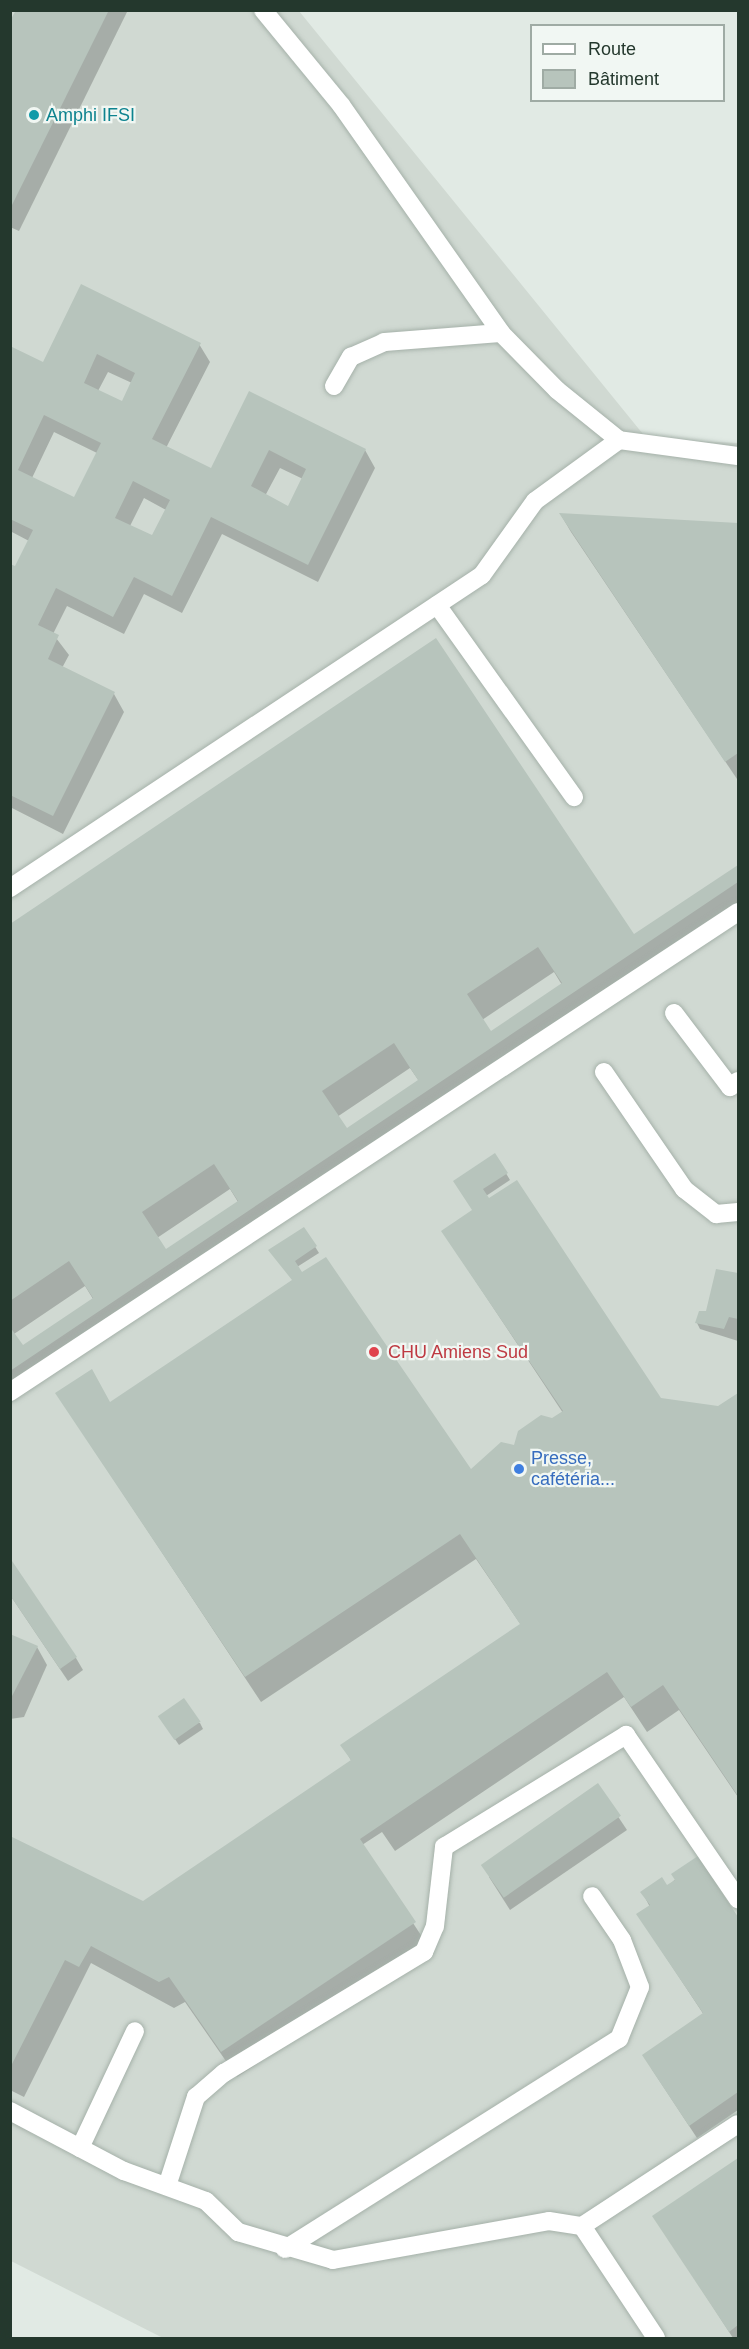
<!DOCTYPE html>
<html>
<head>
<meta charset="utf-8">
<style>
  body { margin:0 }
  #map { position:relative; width:749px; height:2349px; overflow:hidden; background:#e1eae4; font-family:Helvetica,sans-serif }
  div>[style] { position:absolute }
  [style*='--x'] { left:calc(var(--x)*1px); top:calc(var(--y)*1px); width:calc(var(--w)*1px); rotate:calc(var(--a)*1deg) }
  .built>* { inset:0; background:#d0d9d2 }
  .shadow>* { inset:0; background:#0003 }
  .building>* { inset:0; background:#b7c4bc; transform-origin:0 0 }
  .roads { filter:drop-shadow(0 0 2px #a5b1a9) drop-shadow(0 0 2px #a5b1a9) }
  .minor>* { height:18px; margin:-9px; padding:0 9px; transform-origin:9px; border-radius:9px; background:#fff }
  .dots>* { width:16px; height:16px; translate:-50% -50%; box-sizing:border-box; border:3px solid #f1f7f3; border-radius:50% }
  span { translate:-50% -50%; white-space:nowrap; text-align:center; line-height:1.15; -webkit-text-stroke:4.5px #f1f7f3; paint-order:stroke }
  .culture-label { font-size:18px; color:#0d838f }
  .left { translate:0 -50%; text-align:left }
  .health-label { font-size:18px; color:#be3a42 }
  .shop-label { font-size:18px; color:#366cbe }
  .frame { position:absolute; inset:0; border:12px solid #24382d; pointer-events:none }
  .legend { position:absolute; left:530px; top:24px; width:195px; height:78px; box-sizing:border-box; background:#f1f7f3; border:2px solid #9faba4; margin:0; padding:8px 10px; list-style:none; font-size:18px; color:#24382d }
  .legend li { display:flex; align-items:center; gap:12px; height:30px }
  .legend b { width:30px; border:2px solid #9faba4 }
</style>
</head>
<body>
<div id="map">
  <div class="built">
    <i style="clip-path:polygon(10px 11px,299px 11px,647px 439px,738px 443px,738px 2338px,163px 2338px,11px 2261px)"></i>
  </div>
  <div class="shadow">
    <i style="clip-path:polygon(17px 10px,128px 10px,19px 231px,10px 227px,10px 24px)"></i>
    <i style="clip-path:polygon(evenodd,82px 286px,199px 344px,210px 362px,166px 448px,211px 470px,250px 393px,365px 450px,375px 468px,318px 582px,222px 534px,182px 613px,144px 594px,124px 634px,67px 606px,53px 634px,69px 655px,62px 668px,114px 694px,124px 712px,63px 834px,10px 807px,10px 565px,15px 568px,29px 541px,10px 531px,10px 348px,43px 364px,82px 286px,108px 372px,132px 383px,122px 403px,98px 391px,108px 372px,82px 286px,54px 432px,97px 453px,75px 499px,32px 478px,54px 432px,82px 286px,280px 468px,303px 479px,288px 508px,265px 496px,280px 468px,82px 286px,144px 498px,166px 510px,153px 537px,130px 526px,144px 498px)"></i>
    <i style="clip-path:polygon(561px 515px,738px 524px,737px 779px,571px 532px)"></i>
    <i style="clip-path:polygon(evenodd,738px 867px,738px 907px,10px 1396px,10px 925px,634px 937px,738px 867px,554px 972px,562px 985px,491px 1033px,482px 1020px,554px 972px,738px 867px,410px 1068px,419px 1081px,346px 1130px,337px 1117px,410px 1068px,738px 867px,230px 1189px,238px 1202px,165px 1251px,157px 1238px,230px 1189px,738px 867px,85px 1286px,93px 1299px,22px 1348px,14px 1334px,85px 1286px)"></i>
    <i style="clip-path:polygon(495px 1155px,510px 1180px,486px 1196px,660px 1399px,719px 1407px,738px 1394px,738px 1797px,679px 1710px,647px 1732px,624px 1697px,395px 1851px,382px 1832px,362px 1845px,430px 1949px,237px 2077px,185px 2002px,174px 2008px,91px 1963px,24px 2097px,10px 2090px,10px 1838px,144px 1903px,352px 1762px,342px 1745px,521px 1625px,476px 1559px,261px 1702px,57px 1394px,92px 1371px,110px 1404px,293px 1280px,270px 1251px,304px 1229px,319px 1253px,297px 1267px,471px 1471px,515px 1447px,563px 1413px,443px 1232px,473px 1211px)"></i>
    <i style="clip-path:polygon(717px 1270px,738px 1275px,738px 1341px,700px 1329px,697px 1323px,709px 1315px)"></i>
    <i style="clip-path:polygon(10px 1595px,76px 1658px,83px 1670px,68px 1681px)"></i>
    <i style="clip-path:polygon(10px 1635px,37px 1647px,47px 1665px,24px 1717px,10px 1719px)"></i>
    <i style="clip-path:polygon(164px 1723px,200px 1723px,203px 1729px,179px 1745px)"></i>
    <i style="clip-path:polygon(597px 1785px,627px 1830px,510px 1910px,489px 1877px)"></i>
    <i style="clip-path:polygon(697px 1859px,738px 1919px,738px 2110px,697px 2138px,651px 2068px,704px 2015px,638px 1915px,650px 1907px,642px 1892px,667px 1887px)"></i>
    <i style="clip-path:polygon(738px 2160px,738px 2338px,733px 2338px,654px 2216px)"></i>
  </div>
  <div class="building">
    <i style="clip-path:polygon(16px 10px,109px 10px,10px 209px,10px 21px)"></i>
    <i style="clip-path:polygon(evenodd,81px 284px,201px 343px,152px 439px,211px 468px,249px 391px,366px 449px,308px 565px,211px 517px,172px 596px,134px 577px,113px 617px,56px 588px,38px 625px,59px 635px,48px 659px,115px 692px,53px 816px,10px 795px,10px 564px,15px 566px,33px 530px,10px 519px,10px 346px,43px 362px,81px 284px,97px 354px,135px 373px,122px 401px,84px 383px,97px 354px,81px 284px,44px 415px,101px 443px,74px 497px,18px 470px,44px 415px,81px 284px,269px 450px,306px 469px,288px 506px,251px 486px,269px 450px,81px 284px,133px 481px,170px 500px,152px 535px,115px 518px,133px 481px)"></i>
    <i style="clip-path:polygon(559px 513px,738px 523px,738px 753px,725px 762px)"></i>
    <i style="clip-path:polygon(evenodd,436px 638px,634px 934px,738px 865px,738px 882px,10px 1371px,10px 1327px,23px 1345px,93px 1298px,69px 1261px,10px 1301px,10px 924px,436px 638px,538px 947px,562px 983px,491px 1031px,467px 994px,538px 947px,436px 638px,394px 1043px,418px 1080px,347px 1128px,322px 1091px,394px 1043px,436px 638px,214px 1164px,238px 1201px,166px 1249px,142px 1212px,214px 1164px)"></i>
    <i style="clip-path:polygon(495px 1153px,508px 1173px,483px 1189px,489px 1198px,517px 1180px,661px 1398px,718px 1406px,738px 1393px,738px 1796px,663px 1685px,631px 1707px,607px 1672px,360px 1839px,416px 1922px,221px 2052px,169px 1977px,159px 1982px,91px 1946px,79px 1967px,65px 1960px,10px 2068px,10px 1836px,143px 1901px,351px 1760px,340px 1745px,520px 1624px,460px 1534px,245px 1677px,55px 1393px,92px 1369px,110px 1402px,292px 1280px,268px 1250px,304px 1227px,317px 1246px,295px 1261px,302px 1272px,326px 1257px,471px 1469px,501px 1442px,514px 1445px,518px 1431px,541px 1415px,552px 1418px,563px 1411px,441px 1231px,472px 1210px,453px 1181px)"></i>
    <i style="clip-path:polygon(716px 1269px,738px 1273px,738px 1319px,729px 1317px,724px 1329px,695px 1323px,699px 1311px,706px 1311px)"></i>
    <i style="clip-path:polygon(10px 1558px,77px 1657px,60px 1669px,10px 1595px)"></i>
    <i style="clip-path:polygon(10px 1634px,38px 1646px,10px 1700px)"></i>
    <i style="left:184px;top:1698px;width:29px;height:32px;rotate:55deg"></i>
    <i style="left:598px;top:1783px;width:40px;height:143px;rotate:55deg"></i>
    <i style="clip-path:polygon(698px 1856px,738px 1917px,738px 2092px,689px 2126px,642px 2055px,703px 2013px,636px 1914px,650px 1905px,640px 1892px,662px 1877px,667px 1885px,675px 1880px,671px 1874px)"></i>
    <i style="clip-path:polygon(738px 2158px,738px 2325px,729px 2332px,652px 2216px)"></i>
  </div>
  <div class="roads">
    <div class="minor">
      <i style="--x:263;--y:10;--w:123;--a:50.6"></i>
      <i style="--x:341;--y:105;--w:279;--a:54.9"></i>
      <i style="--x:501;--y:333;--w:80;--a:45.5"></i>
      <i style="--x:557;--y:390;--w:80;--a:38.9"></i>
      <i style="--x:619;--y:440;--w:120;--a:7.7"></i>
      <i style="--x:334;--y:386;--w:34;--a:-60"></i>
      <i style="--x:351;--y:357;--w:36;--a:-24"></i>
      <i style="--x:384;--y:342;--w:117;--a:-4.4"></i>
      <i style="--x:437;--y:605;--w:236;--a:54.5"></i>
      <i style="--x:10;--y:888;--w:566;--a:-33.55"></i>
      <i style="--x:482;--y:575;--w:91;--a:-54.4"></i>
      <i style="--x:535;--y:501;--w:104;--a:-36"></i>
      <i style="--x:674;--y:1013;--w:93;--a:52.9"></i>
      <i style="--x:730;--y:1087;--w:10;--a:-37"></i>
      <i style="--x:604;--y:1072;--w:142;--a:55.6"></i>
      <i style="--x:684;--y:1189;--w:41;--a:38"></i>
      <i style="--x:716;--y:1214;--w:22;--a:-5"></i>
      <i style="--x:10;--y:1392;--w:872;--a:-33.4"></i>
      <i style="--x:10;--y:2111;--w:129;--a:27.8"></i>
      <i style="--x:124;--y:2171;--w:87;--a:20.1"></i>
      <i style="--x:206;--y:2201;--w:45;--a:44.1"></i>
      <i style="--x:238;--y:2232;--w:99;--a:16.4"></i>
      <i style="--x:333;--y:2260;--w:219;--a:-10.2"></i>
      <i style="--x:549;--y:2221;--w:33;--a:9"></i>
      <i style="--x:582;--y:2226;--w:186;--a:-33.2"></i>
      <i style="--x:80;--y:2148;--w:129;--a:-64.8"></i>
      <i style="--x:167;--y:2186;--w:94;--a:-72"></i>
      <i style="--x:196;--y:2097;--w:37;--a:-41"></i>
      <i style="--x:224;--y:2073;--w:234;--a:-31.2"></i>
      <i style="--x:424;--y:1952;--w:28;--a:-67"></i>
      <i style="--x:435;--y:1926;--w:80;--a:-83.5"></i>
      <i style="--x:444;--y:1847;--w:214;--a:-31.6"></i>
      <i style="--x:626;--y:1735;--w:199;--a:55.7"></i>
      <i style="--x:582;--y:2226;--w:134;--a:56.5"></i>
      <i style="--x:285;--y:2249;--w:395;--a:-32.2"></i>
      <i style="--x:619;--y:2039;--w:56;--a:-68"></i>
      <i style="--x:640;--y:1987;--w:50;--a:-111"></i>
      <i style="--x:622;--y:1940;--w:53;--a:-124.3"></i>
    </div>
  </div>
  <div class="dots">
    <i style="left:34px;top:115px;background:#0f9aa8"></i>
    <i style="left:374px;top:1352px;background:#e0444e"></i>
    <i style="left:519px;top:1469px;background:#3f7fe0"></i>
  </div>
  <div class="culture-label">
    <span class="left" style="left:46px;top:115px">Amphi IFSI</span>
  </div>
  <div class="health-label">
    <span class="left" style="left:388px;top:1352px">CHU Amiens Sud</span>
  </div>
  <div class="shop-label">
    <span class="left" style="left:531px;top:1469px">Presse,<br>cafétéria...</span>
  </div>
  <div class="frame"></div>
  <ul class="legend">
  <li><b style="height:8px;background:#fff"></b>Route</li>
  <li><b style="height:16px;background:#b7c4bc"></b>Bâtiment</li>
  </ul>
</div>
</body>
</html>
